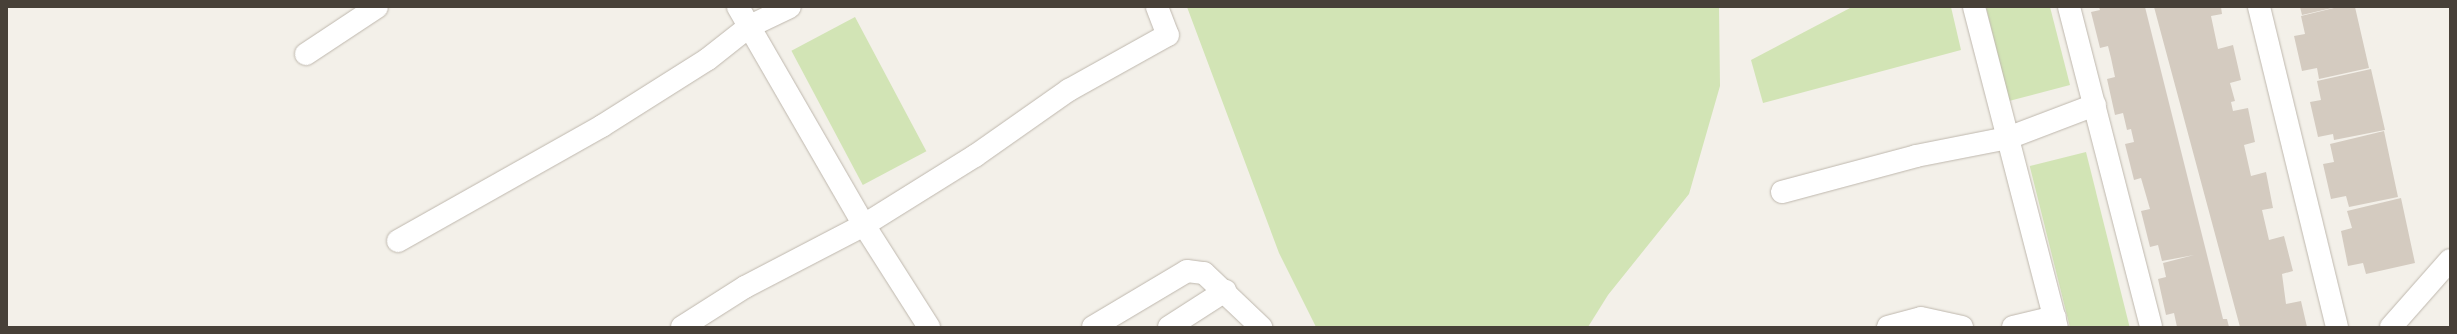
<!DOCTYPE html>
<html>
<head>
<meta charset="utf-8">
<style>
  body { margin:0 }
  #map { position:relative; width:2457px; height:334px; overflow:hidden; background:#f3f0e9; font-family:Inter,sans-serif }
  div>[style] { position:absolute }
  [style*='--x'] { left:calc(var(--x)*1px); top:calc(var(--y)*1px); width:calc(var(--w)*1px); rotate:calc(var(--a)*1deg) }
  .green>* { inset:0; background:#d2e4b5; transform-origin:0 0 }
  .building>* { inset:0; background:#d4cbc0 }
  .roads { filter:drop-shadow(0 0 1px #beb7ad) drop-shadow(0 0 1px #beb7ad) }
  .pedestrian>* { height:22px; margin:-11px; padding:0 11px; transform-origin:11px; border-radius:11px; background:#fff }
  .minor>* { height:22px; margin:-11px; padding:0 11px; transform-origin:11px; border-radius:11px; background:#fff }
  span { translate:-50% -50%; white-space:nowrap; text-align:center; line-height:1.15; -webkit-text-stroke:3.5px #fff; paint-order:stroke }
  .frame { position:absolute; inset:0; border:8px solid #474038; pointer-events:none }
</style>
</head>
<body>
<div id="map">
  <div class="green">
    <i style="clip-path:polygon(1187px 7px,1719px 7px,1720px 86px,1689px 194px,1608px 295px,1588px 327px,1316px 327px,1279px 253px)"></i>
    <i style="clip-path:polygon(1852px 7px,1951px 7px,1961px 50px,1763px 103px,1751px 60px)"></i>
    <i style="clip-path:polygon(1986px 7px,2050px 7px,2070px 85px,2009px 101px)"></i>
    <i style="left:855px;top:17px;width:152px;height:72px;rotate:62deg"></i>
    <i style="left:2086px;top:152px;width:180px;height:58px;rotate:76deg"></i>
  </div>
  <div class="building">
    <i style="clip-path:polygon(2099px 7px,2145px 7px,2223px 319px,2227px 319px,2229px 327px,2177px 327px,2174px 313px,2166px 315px,2158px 279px,2166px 277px,2163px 263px,2194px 255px,2162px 261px,2158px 245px,2150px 247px,2141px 211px,2150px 209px,2141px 178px,2134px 180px,2125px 144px,2134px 142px,2131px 129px,2127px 130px,2123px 113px,2115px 115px,2107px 79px,2115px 77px,2111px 58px,2108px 46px,2100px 48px,2091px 12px,2100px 10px)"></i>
    <i style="clip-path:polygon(2154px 7px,2221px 7px,2222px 14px,2211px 16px,2218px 49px,2233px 45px,2241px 80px,2230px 83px,2235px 101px,2231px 102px,2233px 111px,2248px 108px,2255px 142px,2244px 145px,2251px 176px,2266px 172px,2273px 208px,2262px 210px,2269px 240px,2284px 236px,2293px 271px,2282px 274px,2286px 304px,2301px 301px,2307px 327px,2240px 327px)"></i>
    <i style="clip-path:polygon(2300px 7px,2332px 7px,2332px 8px,2302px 15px)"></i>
    <i style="clip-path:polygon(2338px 7px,2355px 7px,2369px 68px,2319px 79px,2317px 68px,2302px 71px,2294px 36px,2305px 34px,2301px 16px)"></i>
    <i style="clip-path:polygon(2371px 69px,2385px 130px,2334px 140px,2333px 134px,2318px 137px,2310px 102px,2321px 100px,2317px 81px)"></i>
    <i style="clip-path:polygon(2384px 131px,2398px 197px,2349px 207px,2346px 196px,2331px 199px,2323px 164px,2334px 162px,2330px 144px)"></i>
    <i style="clip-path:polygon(2401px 198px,2415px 263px,2366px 274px,2363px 263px,2348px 266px,2341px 231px,2352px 228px,2347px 211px)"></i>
  </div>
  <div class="roads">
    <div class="pedestrian">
      <i style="--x:1157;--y:7;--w:30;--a:69"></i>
    </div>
    <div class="minor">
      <i style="--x:738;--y:7;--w:252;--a:60"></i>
      <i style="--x:864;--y:225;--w:121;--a:57.5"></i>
      <i style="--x:1974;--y:7;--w:331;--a:75.5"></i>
      <i style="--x:2069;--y:7;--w:330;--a:75.6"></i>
      <i style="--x:2259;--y:7;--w:329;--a:76.3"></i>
      <i style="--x:306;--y:54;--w:85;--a:-33.5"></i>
      <i style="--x:1782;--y:192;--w:139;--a:-15"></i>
      <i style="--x:1916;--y:156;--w:94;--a:-11.1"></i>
      <i style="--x:2008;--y:138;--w:93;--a:-20.8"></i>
      <i style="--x:398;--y:241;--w:234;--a:-29.4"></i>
      <i style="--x:602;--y:126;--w:125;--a:-32.3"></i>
      <i style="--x:708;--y:59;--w:53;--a:-38.2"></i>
      <i style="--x:750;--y:26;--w:44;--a:-25.4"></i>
      <i style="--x:682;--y:327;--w:75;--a:-32.4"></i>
      <i style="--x:745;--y:287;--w:134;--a:-27.5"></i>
      <i style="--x:864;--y:225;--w:131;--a:-31.9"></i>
      <i style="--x:975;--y:156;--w:115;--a:-35.1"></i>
      <i style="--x:1069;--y:90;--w:113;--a:-29.1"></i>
      <i style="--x:1093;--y:327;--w:109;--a:-30.8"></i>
      <i style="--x:1187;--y:271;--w:17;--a:7"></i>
      <i style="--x:1204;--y:273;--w:79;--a:43.5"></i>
      <i style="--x:1169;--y:327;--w:67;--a:-32.7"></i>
      <i style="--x:1888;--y:327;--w:34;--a:-15"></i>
      <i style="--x:1921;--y:318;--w:42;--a:12.4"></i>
      <i style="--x:2013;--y:327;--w:43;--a:-13.4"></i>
      <i style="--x:2391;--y:327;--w:89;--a:-48.6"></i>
    </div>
  </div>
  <div class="frame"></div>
</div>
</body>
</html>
